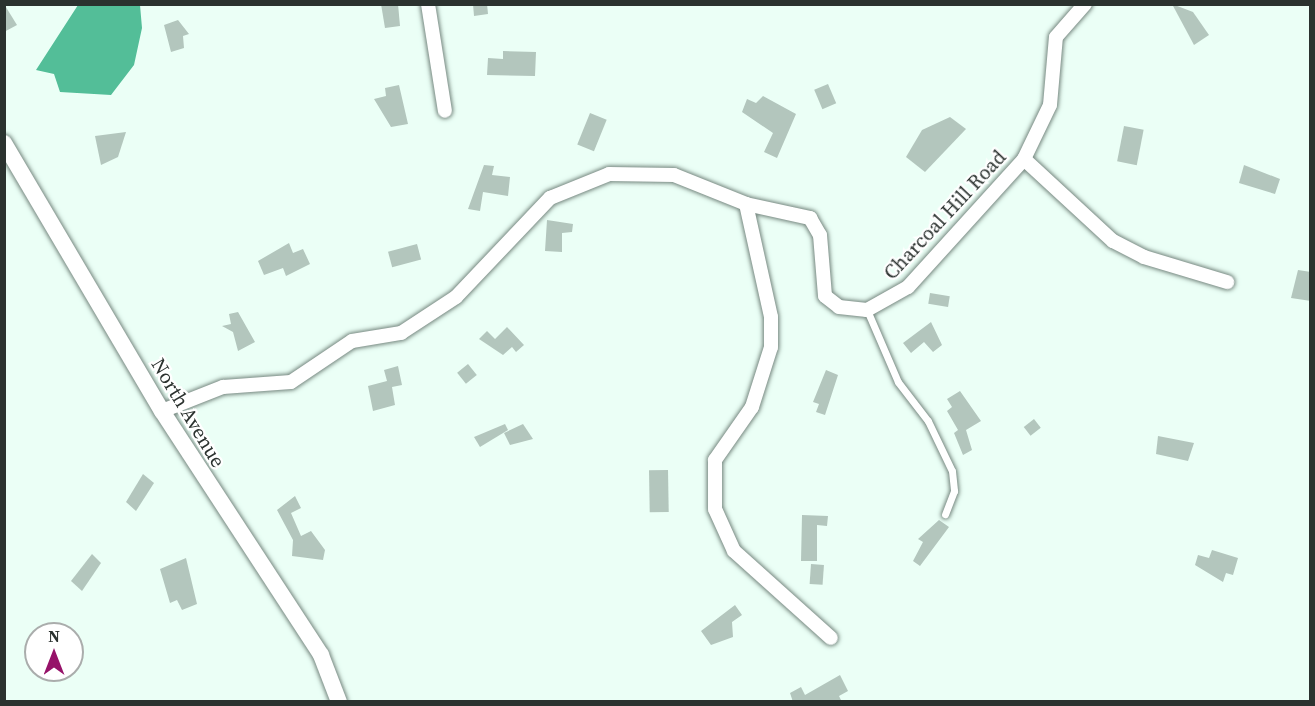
<!DOCTYPE html>
<html>
<head>
<meta charset="utf-8">
<style>
  body { margin:0 }
  #map { position:relative; width:1315px; height:706px; overflow:hidden; background:#ebfff6; font-family:"Source Serif 4",serif }
  div>[style] { position:absolute }
  [style*='--x'] { left:calc(var(--x)*1px); top:calc(var(--y)*1px); width:calc(var(--w)*1px); rotate:calc(var(--a)*1deg) }
  .water>* { inset:0; background:#53be98 }
  .building>* { inset:0; background:#b3c6bd; transform-origin:0 0 }
  .roads { filter:drop-shadow(0 0 2px #778981) drop-shadow(0 0 2px #778981) }
  .service>* { height:7px; margin:-3.5px; padding:0 3.5px; transform-origin:3.5px; border-radius:3.5px; background:#fff }
  .minor>* { height:14px; margin:-7px; padding:0 7px; transform-origin:7px; border-radius:7px; background:#fff }
  .tertiary>* { height:16px; margin:-8px; padding:0 8px; transform-origin:8px; border-radius:8px; background:#fff }
  span { translate:-50% -50%; white-space:nowrap; text-align:center; line-height:1.15; -webkit-text-stroke:4.5px #fff; paint-order:stroke }
  .street-label { font-size:20px; color:#2b322f }
  .frame { position:absolute; inset:0; border:6px solid #2b322f; pointer-events:none }
  .north { position:absolute; left:24px; top:622px; width:60px; height:60px; box-sizing:border-box; background:#fff; border:2px solid #aaadac; border-radius:50%; rotate:0deg; font-size:16px; font-weight:700; line-height:24px; text-align:center; color:#2b322f }
  .north::after { content:''; display:block; margin:auto; width:21px; height:27px; background:#961269; clip-path:polygon(50% 0,100% 100%,50% 72%,0 100%) }
</style>
</head>
<body>
<div id="map">
  <div class="water">
    <i style="clip-path:polygon(78px 5px,140px 5px,142px 28px,134px 65px,111px 95px,60px 92px,54px 74px,36px 70px)"></i>
  </div>
  <div class="building">
    <i style="clip-path:polygon(4px 4px,17px 25px,4px 32px)"></i>
    <i style="clip-path:polygon(381px 4px,398px 4px,400px 26px,385px 28px)"></i>
    <i style="clip-path:polygon(473px 4px,487px 4px,488px 14px,474px 16px)"></i>
    <i style="clip-path:polygon(1172px 4px,1193px 12px,1209px 35px,1194px 45px)"></i>
    <i style="clip-path:polygon(178px 20px,189px 34px,183px 36px,184px 48px,171px 52px,164px 25px)"></i>
    <i style="clip-path:polygon(503px 51px,536px 52px,535px 76px,487px 75px,488px 58px,503px 59px)"></i>
    <i style="left:828px;top:84px;width:21px;height:15px;rotate:67deg"></i>
    <i style="clip-path:polygon(399px 85px,408px 124px,391px 127px,374px 99px,386px 96px,385px 88px)"></i>
    <i style="clip-path:polygon(763px 96px,796px 114px,777px 158px,764px 152px,773px 133px,742px 112px,747px 99px,756px 103px)"></i>
    <i style="left:590px;top:113px;width:18px;height:34px;rotate:22deg"></i>
    <i style="clip-path:polygon(950px 117px,966px 129px,925px 172px,906px 157px,922px 130px)"></i>
    <i style="left:1124px;top:126px;width:20px;height:36px;rotate:11deg"></i>
    <i style="clip-path:polygon(126px 132px,118px 157px,101px 165px,95px 136px)"></i>
    <i style="clip-path:polygon(484px 165px,494px 166px,492px 175px,510px 177px,508px 196px,483px 192px,480px 211px,468px 209px)"></i>
    <i style="clip-path:polygon(1244px 165px,1280px 179px,1275px 194px,1239px 183px)"></i>
    <i style="clip-path:polygon(547px 220px,573px 224px,572px 232px,562px 233px,562px 252px,545px 251px)"></i>
    <i style="clip-path:polygon(289px 243px,293px 253px,303px 249px,310px 264px,286px 276px,283px 268px,264px 275px,258px 261px)"></i>
    <i style="left:417px;top:244px;width:16px;height:30px;rotate:75deg"></i>
    <i style="clip-path:polygon(1298px 270px,1311px 272px,1311px 301px,1291px 298px)"></i>
    <i style="left:930px;top:293px;width:20px;height:11px;rotate:9deg"></i>
    <i style="clip-path:polygon(238px 312px,255px 342px,238px 351px,233px 332px,222px 326px,231px 324px,229px 314px)"></i>
    <i style="clip-path:polygon(931px 322px,942px 345px,933px 352px,924px 342px,911px 353px,903px 343px)"></i>
    <i style="clip-path:polygon(507px 327px,524px 345px,516px 352px,512px 347px,503px 355px,479px 339px,487px 331px,495px 339px)"></i>
    <i style="left:468px;top:364px;width:14px;height:14px;rotate:51deg"></i>
    <i style="clip-path:polygon(398px 366px,402px 385px,392px 387px,395px 405px,373px 411px,368px 386px,387px 381px,384px 370px)"></i>
    <i style="clip-path:polygon(826px 370px,838px 375px,825px 415px,816px 412px,819px 404px,813px 402px)"></i>
    <i style="clip-path:polygon(960px 391px,981px 421px,966px 430px,972px 450px,963px 455px,954px 433px,958px 430px,947px 411px,952px 407px,947px 399px)"></i>
    <i style="left:1034px;top:419px;width:11px;height:13px;rotate:52deg"></i>
    <i style="clip-path:polygon(505px 424px,508px 430px,480px 447px,474px 437px)"></i>
    <i style="clip-path:polygon(523px 424px,533px 439px,510px 445px,504px 433px)"></i>
    <i style="clip-path:polygon(1158px 436px,1194px 443px,1188px 461px,1156px 454px)"></i>
    <i style="left:668px;top:470px;width:42px;height:19px;rotate:89deg"></i>
    <i style="clip-path:polygon(143px 474px,154px 483px,136px 511px,126px 502px)"></i>
    <i style="clip-path:polygon(295px 496px,301px 508px,291px 513px,301px 536px,311px 531px,325px 550px,323px 560px,292px 556px,293px 540px,277px 510px)"></i>
    <i style="clip-path:polygon(802px 515px,828px 516px,827px 526px,817px 525px,817px 561px,801px 561px)"></i>
    <i style="clip-path:polygon(939px 520px,949px 527px,920px 566px,913px 561px,923px 542px,918px 539px)"></i>
    <i style="clip-path:polygon(1212px 550px,1238px 558px,1233px 575px,1226px 573px,1223px 582px,1195px 565px,1198px 555px,1209px 558px)"></i>
    <i style="clip-path:polygon(92px 554px,101px 563px,82px 591px,71px 581px)"></i>
    <i style="clip-path:polygon(186px 558px,197px 604px,182px 610px,177px 600px,170px 603px,160px 569px)"></i>
    <i style="left:811px;top:564px;width:13px;height:20px;rotate:4deg"></i>
    <i style="clip-path:polygon(735px 605px,742px 615px,732px 622px,733px 637px,711px 645px,701px 631px)"></i>
    <i style="clip-path:polygon(840px 675px,848px 691px,839px 696px,842px 702px,793px 702px,790px 693px,801px 687px,805px 695px)"></i>
  </div>
  <div class="roads">
    <div class="service">
      <i style="--x:867;--y:310;--w:78;--a:66.7"></i>
      <i style="--x:898;--y:382;--w:49;--a:52.4"></i>
      <i style="--x:928;--y:421;--w:55;--a:64.4"></i>
      <i style="--x:952;--y:471;--w:20;--a:84"></i>
      <i style="--x:954;--y:491;--w:25;--a:111"></i>
    </div>
    <div class="minor">
      <i style="--x:428;--y:4;--w:108;--a:81"></i>
      <i style="--x:1024;--y:159;--w:121;--a:42.7"></i>
      <i style="--x:1113;--y:241;--w:35;--a:27"></i>
      <i style="--x:1144;--y:257;--w:87;--a:16.8"></i>
      <i style="--x:746;--y:204;--w:116;--a:77.5"></i>
      <i style="--x:771;--y:317;--w:30;--a:90"></i>
      <i style="--x:771;--y:347;--w:63;--a:107.6"></i>
      <i style="--x:752;--y:407;--w:65;--a:124.9"></i>
      <i style="--x:715;--y:460;--w:49;--a:90"></i>
      <i style="--x:715;--y:509;--w:46;--a:65.7"></i>
      <i style="--x:734;--y:551;--w:130;--a:41.9"></i>
      <i style="--x:162;--y:411;--w:66;--a:-21.5"></i>
      <i style="--x:223;--y:387;--w:68;--a:-4.2"></i>
      <i style="--x:291;--y:382;--w:73;--a:-33.9"></i>
      <i style="--x:352;--y:341;--w:50;--a:-9.3"></i>
      <i style="--x:401;--y:333;--w:66;--a:-33.2"></i>
      <i style="--x:456;--y:297;--w:137;--a:-46.5"></i>
      <i style="--x:550;--y:198;--w:64;--a:-22.1"></i>
      <i style="--x:609;--y:174;--w:65;--a:0.9"></i>
      <i style="--x:674;--y:175;--w:78;--a:21.9"></i>
      <i style="--x:746;--y:204;--w:66;--a:12.3"></i>
      <i style="--x:810;--y:218;--w:20;--a:60"></i>
      <i style="--x:820;--y:235;--w:61;--a:85.3"></i>
      <i style="--x:825;--y:296;--w:18;--a:38"></i>
      <i style="--x:839;--y:307;--w:28;--a:6"></i>
      <i style="--x:867;--y:310;--w:47;--a:-29.3"></i>
      <i style="--x:908;--y:287;--w:173;--a:-47.8"></i>
      <i style="--x:1024;--y:159;--w:60;--a:-64.3"></i>
      <i style="--x:1050;--y:105;--w:68;--a:-85"></i>
      <i style="--x:1056;--y:37;--w:44;--a:-48.7"></i>
    </div>
    <div class="tertiary">
      <i style="--x:4;--y:143;--w:311;--a:59.5"></i>
      <i style="--x:162;--y:411;--w:291;--a:56.9"></i>
      <i style="--x:321;--y:655;--w:50;--a:69"></i>
    </div>
  </div>
  <div class="street-label">
    <span style="left:945px;top:215px;rotate:-47deg">Charcoal Hill Road</span>
    <span style="left:188px;top:413px;rotate:59deg">North Avenue</span>
  </div>
  <div class="frame"></div>
  <div class="north">N</div>
</div>
</body>
</html>
